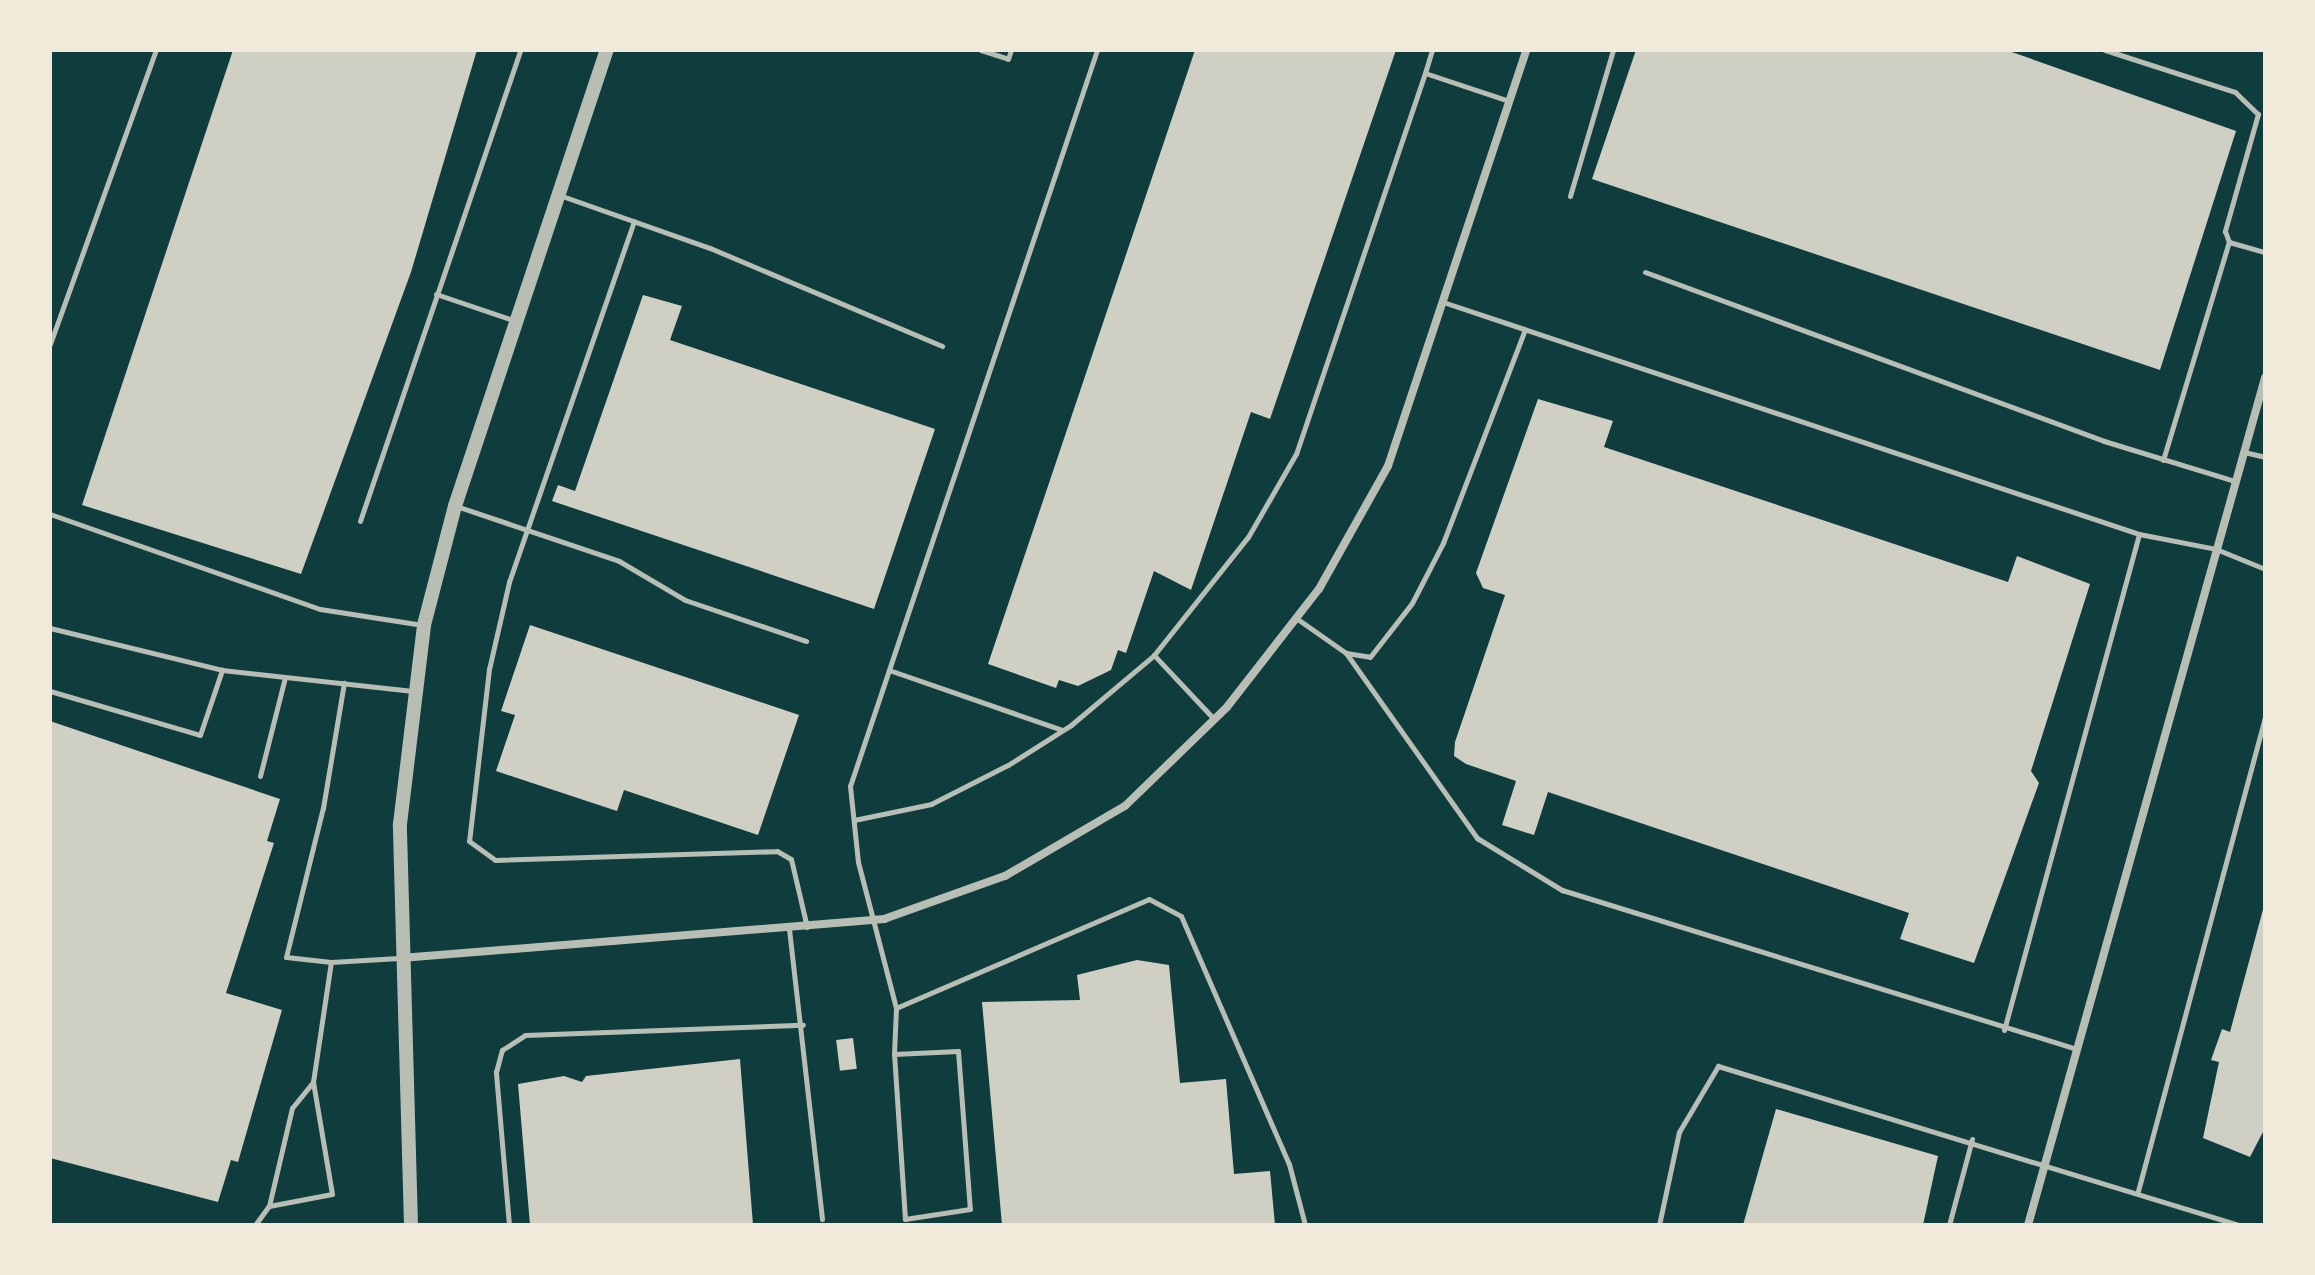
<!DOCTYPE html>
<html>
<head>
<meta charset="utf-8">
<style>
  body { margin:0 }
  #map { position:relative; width:2315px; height:1275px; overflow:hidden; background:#0f3d3e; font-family:"Varela Round",sans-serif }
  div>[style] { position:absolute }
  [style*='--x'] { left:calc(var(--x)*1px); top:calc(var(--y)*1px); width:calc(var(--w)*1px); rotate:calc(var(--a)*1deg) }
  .building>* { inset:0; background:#cfcfc3; transform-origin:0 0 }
  .service>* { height:5px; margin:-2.5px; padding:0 2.5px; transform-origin:2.5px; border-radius:2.5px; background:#b8beb3 }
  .minor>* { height:8px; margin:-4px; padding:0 4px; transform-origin:4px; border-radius:4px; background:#b8beb3 }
  .tertiary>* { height:14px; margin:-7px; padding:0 7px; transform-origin:7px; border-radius:7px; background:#b8beb3 }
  span { translate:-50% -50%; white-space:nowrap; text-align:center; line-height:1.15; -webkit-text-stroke:7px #f1e9da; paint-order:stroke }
  .frame { position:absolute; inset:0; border:52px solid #f1e9da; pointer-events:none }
</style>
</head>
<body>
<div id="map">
  <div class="building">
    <i style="clip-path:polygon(233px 50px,477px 50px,411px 272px,301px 574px,82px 505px)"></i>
    <i style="clip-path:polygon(1195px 50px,1396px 50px,1270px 419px,1251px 412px,1191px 590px,1154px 571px,1126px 653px,1118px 650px,1111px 670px,1078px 686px,1059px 680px,1056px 688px,988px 664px)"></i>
    <i style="clip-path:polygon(1636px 50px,2006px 50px,2236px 131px,2160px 370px,1592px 179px)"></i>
    <i style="clip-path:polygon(643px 295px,682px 306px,670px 340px,935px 429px,874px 609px,552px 501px,558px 485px,575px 491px)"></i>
    <i style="clip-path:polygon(1538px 399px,1613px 421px,1604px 447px,2008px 582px,2017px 556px,2090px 584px,2031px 771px,2039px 783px,1974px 963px,1900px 939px,1909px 913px,1548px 792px,1534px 835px,1502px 825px,1516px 781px,1466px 764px,1454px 756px,1455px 742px,1505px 595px,1483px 588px,1476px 573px)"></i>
    <i style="clip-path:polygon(530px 625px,799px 715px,758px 835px,624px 790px,617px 811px,496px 771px,515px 715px,501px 711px)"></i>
    <i style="clip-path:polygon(50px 721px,280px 799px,267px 841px,274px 843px,226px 993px,282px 1010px,238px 1162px,231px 1160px,218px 1202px,50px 1158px)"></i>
    <i style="clip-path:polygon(2265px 902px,2265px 1128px,2250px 1157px,2203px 1138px,2219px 1062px,2211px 1060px,2222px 1029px,2230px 1032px)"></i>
    <i style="clip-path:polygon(1137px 960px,1169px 965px,1180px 1083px,1226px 1079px,1234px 1174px,1270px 1171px,1275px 1225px,1002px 1225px,982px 1002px,1080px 1000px,1077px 975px)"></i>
    <i style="left:853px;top:1038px;width:31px;height:17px;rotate:83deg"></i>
    <i style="clip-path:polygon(740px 1059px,753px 1225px,530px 1225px,518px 1084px,564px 1076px,582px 1082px,586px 1076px)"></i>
    <i style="clip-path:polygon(1776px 1109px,1938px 1156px,1923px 1225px,1743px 1225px)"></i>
  </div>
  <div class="service">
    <i style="--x:981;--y:50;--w:28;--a:18"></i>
    <i style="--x:1008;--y:59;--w:9;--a:-72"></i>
    <i style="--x:1097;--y:50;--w:776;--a:108.55"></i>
    <i style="--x:850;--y:786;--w:76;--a:84"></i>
    <i style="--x:858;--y:862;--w:151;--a:75.4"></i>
    <i style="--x:896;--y:1008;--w:275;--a:-23.3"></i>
    <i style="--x:1149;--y:899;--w:36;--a:28"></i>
    <i style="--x:1181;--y:916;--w:270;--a:66.5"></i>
    <i style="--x:1289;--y:1164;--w:63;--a:75.3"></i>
    <i style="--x:1432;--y:50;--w:24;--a:107"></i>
    <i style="--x:1425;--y:73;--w:89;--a:18.4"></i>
    <i style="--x:2105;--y:50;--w:137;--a:17.9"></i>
    <i style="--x:2235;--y:92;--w:32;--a:44"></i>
    <i style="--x:2258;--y:114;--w:122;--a:105.8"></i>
    <i style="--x:2225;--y:231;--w:12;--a:70"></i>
    <i style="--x:2229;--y:242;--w:37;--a:16"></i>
    <i style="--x:562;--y:196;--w:157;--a:19.4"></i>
    <i style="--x:710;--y:248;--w:252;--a:22.9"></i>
    <i style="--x:1570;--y:196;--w:152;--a:-73.6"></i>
    <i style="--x:634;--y:221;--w:382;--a:109.1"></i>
    <i style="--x:509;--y:582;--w:89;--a:102.9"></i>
    <i style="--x:489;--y:669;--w:173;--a:96.6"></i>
    <i style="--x:469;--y:841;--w:32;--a:36"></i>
    <i style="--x:495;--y:860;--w:282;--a:-1.8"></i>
    <i style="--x:777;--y:851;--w:16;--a:30"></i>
    <i style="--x:791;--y:859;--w:70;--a:76.8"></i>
    <i style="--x:1645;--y:272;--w:489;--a:20.2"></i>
    <i style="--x:2104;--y:441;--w:137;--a:17"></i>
    <i style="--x:436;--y:294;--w:81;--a:18.7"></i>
    <i style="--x:1443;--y:302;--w:734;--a:18.43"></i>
    <i style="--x:50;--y:344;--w:313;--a:-70.2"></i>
    <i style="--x:2244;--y:452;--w:22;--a:13"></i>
    <i style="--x:2163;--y:460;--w:228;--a:-73.2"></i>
    <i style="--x:456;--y:506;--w:172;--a:18.6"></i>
    <i style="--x:619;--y:561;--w:77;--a:30.6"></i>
    <i style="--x:685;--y:600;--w:128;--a:18.7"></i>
    <i style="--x:50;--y:514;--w:286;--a:19.4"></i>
    <i style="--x:320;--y:609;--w:104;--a:8.8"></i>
    <i style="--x:360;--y:521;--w:497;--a:-71.2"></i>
    <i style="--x:1296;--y:618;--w:61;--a:35"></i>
    <i style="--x:1346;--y:653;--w:227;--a:54.7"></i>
    <i style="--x:1477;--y:838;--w:100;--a:31.5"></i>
    <i style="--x:1562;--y:890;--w:539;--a:17.16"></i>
    <i style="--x:50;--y:628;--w:177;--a:13.7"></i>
    <i style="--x:222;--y:670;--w:192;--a:6.3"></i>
    <i style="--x:1346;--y:653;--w:24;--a:9"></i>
    <i style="--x:1370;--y:657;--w:68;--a:-52.1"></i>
    <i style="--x:1412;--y:603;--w:68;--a:-62.7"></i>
    <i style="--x:1443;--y:543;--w:229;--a:-69"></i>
    <i style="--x:889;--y:670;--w:183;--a:19.1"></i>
    <i style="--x:50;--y:691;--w:156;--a:16.3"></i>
    <i style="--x:200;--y:735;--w:69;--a:-71.3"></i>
    <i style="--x:1214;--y:719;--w:88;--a:-133.2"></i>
    <i style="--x:1154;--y:655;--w:151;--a:-51.5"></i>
    <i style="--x:1248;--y:537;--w:96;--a:-60"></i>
    <i style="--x:1296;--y:454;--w:402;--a:-71.3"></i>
    <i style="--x:260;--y:776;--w:102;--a:-75.8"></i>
    <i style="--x:854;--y:820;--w:79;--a:-11.7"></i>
    <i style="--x:931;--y:804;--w:86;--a:-26.9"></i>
    <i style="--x:1008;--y:765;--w:75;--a:-32.4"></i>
    <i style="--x:1071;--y:725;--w:109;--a:-40.1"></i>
    <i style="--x:789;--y:929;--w:292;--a:83.5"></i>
    <i style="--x:331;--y:962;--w:45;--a:-173.7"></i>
    <i style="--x:286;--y:957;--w:154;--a:-76.1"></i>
    <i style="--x:323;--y:808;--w:127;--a:-80.5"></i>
    <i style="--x:2004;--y:1030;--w:514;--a:-74.77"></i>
    <i style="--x:2139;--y:534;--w:78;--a:11"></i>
    <i style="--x:2216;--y:549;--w:53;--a:22.2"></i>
    <i style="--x:894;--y:1054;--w:64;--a:-2.7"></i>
    <i style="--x:958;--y:1051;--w:158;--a:85.7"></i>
    <i style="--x:970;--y:1209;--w:66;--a:171.3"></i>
    <i style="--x:905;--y:1219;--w:165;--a:-93.8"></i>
    <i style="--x:894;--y:1054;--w:46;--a:-87.5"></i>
    <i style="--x:2138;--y:1191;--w:490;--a:-75"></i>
    <i style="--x:269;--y:1206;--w:101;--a:-76.8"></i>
    <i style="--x:292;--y:1108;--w:32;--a:-51"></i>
    <i style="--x:255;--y:1225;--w:24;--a:-54"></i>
    <i style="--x:269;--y:1206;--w:64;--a:-10.8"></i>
    <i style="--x:332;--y:1194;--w:114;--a:-99.6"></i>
    <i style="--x:313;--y:1082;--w:121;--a:-81.5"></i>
    <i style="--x:331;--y:962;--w:68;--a:-3.4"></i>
    <i style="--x:509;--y:1225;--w:154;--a:-94.9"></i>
    <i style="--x:496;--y:1072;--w:23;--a:-75"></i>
    <i style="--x:502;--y:1050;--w:27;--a:-33"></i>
    <i style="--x:525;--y:1035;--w:278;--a:-2.1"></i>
    <i style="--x:1659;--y:1225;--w:95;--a:-77.9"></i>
    <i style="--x:1679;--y:1132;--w:77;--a:-59.4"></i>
    <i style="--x:1718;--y:1066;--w:545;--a:16.97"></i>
    <i style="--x:1949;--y:1225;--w:89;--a:-75"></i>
  </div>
  <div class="minor">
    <i style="--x:401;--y:958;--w:485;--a:-4.6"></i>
    <i style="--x:884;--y:919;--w:128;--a:-19.6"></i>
    <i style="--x:1005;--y:876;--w:139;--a:-30.3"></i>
    <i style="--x:1125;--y:806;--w:142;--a:-44.1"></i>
    <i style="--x:1227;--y:707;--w:150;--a:-52.1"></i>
    <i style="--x:1319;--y:589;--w:141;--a:-60.7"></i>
    <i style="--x:1388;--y:466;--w:438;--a:-71.6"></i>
    <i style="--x:2028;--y:1225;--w:880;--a:-74.37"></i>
  </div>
  <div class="tertiary">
    <i style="--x:411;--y:1225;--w:401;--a:-91.6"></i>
    <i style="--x:400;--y:824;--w:200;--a:-83.1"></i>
    <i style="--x:424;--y:625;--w:123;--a:-75.4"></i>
    <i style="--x:455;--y:506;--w:481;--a:-71.6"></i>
  </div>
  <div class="frame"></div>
</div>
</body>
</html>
